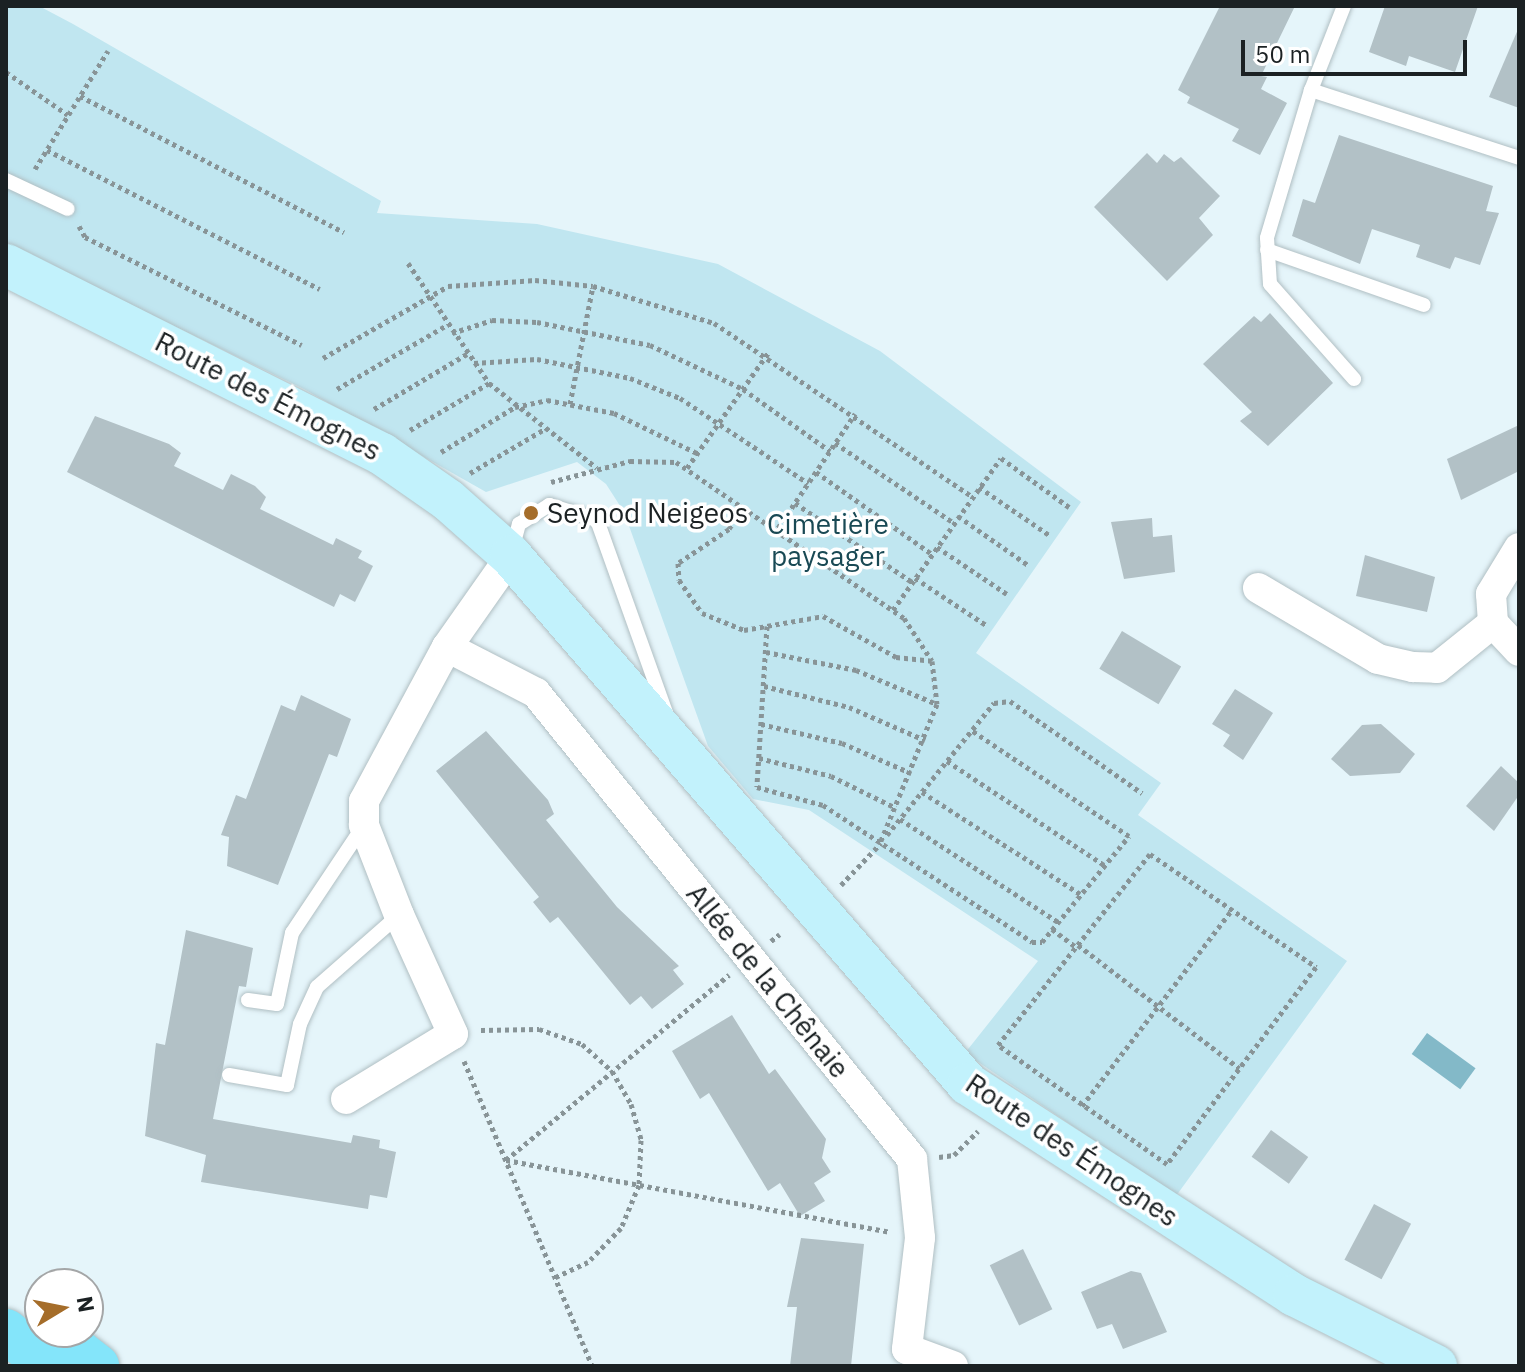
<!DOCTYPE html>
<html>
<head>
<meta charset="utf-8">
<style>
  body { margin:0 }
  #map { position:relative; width:1525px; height:1372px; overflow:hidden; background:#e5f5fa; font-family:"IBM Plex Sans",sans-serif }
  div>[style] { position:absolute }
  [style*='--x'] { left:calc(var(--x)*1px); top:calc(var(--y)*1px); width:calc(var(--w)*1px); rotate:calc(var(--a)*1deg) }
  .green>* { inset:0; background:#c0e6f0 }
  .water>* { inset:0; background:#83b9c8; transform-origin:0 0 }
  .building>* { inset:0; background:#b2c1c6; transform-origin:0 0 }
  .path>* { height:5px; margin-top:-2.5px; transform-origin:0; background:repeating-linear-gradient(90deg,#889497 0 4px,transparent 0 8px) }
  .roads { filter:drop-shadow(0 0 2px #b0bfc3) drop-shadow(0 0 2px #b0bfc3) }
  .lane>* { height:14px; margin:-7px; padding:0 7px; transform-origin:7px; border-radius:7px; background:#fff }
  .street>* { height:30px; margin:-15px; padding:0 15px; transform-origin:15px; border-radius:15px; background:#fff }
  .secondary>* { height:42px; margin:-21px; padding:0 21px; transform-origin:21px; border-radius:21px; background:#c2f2fc }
  .primary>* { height:44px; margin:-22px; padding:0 22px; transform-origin:22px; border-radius:22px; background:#84e5fa }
  .dots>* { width:22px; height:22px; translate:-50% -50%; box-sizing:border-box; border:4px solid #fff; border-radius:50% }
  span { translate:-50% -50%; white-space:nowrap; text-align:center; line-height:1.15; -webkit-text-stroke:7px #fff; paint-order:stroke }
  .street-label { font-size:28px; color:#1b2123 }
  .poi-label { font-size:28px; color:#1b2123 }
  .left { translate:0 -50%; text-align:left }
  .park-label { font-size:28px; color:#194954 }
  .frame { position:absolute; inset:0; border:8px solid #1b2123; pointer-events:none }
  .north { position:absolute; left:24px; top:1268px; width:80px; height:80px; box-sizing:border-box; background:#fff; border:2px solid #a4a6a7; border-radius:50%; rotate:80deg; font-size:22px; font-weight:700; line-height:32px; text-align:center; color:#1b2123 }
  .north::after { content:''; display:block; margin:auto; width:28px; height:36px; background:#a56d2a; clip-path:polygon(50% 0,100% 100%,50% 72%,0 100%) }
  .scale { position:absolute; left:1241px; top:40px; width:226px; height:36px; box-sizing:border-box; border:4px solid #1b2123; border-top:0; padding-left:10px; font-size:24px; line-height:28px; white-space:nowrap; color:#1b2123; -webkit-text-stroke:6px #fff; paint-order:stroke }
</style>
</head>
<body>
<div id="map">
  <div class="green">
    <i style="clip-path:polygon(6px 6px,39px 6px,73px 24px,381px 201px,377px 213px,537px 224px,718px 264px,880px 351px,1081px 502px,976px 653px,1161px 783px,1138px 815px,1347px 961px,1176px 1196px,965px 1053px,1038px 961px,809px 810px,753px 799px,708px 746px,624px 512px,606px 484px,577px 462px,486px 492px,304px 389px,6px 244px)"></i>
  </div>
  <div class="water">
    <i style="left:1427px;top:1033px;width:60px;height:26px;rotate:36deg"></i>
  </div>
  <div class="building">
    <i style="clip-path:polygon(1220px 6px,1295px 6px,1261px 76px,1267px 77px,1261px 89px,1287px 103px,1260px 155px,1232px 141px,1239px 129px,1187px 103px,1190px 97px,1178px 90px)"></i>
    <i style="clip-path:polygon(1385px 6px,1478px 6px,1455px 72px,1409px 56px,1406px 66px,1369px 52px)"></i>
    <i style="clip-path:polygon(1519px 27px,1519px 108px,1489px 97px)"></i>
    <i style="clip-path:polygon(1339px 135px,1493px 186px,1486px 211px,1499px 213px,1480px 265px,1455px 257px,1450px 269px,1416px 257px,1420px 245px,1372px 229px,1360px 264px,1292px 236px,1303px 199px,1315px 203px)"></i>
    <i style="clip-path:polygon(1147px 153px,1157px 163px,1164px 154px,1174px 162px,1181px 157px,1220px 196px,1199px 218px,1213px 235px,1167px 281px,1094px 207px)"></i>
    <i style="clip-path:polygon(1270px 313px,1333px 383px,1268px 446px,1240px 421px,1252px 412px,1203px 364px,1254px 316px,1261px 322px)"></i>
    <i style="clip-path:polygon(95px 416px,169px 444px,181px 453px,174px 466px,223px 490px,231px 474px,255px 486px,266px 497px,260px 509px,333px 545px,336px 538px,362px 551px,358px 558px,373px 566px,355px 602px,340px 594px,334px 607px,67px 472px)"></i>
    <i style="clip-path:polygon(1519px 425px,1519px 471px,1461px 500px,1447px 459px)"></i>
    <i style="clip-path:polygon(1152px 518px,1153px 537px,1172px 535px,1175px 572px,1124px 579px,1111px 522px)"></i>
    <i style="clip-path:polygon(1365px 555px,1435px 577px,1427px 612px,1356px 596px)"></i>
    <i style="left:1122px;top:631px;width:69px;height:44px;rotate:31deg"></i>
    <i style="clip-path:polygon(1235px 689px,1273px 713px,1243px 760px,1223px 746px,1230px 735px,1212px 724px)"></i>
    <i style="clip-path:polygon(301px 695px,351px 719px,337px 757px,329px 754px,278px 885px,227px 866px,229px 837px,221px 835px,236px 795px,246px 799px,281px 705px,295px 711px)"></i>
    <i style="clip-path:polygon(1381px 724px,1415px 754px,1400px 773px,1350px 776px,1331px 759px,1362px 725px)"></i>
    <i style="clip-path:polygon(486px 731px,548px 800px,554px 814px,546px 820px,617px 907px,679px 966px,673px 970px,684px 984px,652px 1009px,641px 996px,630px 1005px,558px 917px,550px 923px,533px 902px,539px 897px,436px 771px)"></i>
    <i style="clip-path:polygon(1501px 766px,1519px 783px,1519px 795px,1494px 831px,1466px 806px)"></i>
    <i style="clip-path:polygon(186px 930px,253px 948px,246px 987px,239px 986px,213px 1119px,351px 1143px,353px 1135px,380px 1140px,379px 1148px,396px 1152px,387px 1198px,370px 1195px,368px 1209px,201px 1182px,206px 1155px,145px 1136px,156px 1043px,165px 1045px)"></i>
    <i style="clip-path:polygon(732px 1015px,769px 1074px,775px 1069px,826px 1139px,822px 1158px,831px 1172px,814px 1183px,825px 1201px,800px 1216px,780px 1183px,768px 1191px,709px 1093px,700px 1099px,672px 1051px)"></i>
    <i style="left:1271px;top:1130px;width:46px;height:33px;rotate:36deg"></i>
    <i style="left:1374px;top:1204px;width:42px;height:63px;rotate:28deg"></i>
    <i style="clip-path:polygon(801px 1238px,864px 1244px,851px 1366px,790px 1366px,797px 1307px,787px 1307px)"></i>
    <i style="left:1023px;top:1249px;width:67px;height:37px;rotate:64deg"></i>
    <i style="clip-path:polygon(1131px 1271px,1141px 1273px,1167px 1332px,1123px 1349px,1112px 1324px,1097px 1329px,1081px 1292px)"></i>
  </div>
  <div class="path">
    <i style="--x:6;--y:72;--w:75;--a:34.7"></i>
    <i style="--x:80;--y:96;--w:297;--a:27.3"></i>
    <i style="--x:47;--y:150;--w:306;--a:27"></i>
    <i style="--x:35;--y:169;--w:139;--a:-58.3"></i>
    <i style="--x:79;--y:226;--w:13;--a:61"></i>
    <i style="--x:85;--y:237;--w:242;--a:26.5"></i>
    <i style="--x:408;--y:263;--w:145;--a:56"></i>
    <i style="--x:489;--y:383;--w:137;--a:38.2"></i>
    <i style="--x:452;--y:333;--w:42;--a:-18"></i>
    <i style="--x:492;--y:320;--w:45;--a:2.5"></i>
    <i style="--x:537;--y:322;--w:115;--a:11.5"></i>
    <i style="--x:650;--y:345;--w:103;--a:25.3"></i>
    <i style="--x:743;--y:389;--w:107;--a:35.5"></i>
    <i style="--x:323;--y:358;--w:144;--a:-29.9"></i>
    <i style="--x:448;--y:286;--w:87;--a:-3.9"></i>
    <i style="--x:535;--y:280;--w:58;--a:5.9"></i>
    <i style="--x:593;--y:286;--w:127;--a:17"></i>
    <i style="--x:714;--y:323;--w:312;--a:33.9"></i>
    <i style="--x:474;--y:363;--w:63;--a:-3.6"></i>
    <i style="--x:537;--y:359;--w:95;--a:11.5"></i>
    <i style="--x:630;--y:378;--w:54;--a:21.8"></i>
    <i style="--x:680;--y:398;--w:154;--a:33.6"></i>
    <i style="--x:337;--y:389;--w:127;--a:-30.2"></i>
    <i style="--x:570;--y:404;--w:120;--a:-79"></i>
    <i style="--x:374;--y:409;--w:108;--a:-30.6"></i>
    <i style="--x:410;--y:430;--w:92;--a:-30.7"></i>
    <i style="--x:835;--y:443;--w:143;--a:33.9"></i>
    <i style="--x:441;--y:452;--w:87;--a:-31.3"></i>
    <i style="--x:515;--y:407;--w:33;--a:-12"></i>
    <i style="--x:547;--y:400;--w:68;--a:11"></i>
    <i style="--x:614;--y:413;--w:92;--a:25.7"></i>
    <i style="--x:687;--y:468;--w:141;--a:-54.8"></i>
    <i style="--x:816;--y:472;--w:142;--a:35.3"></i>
    <i style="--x:470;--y:473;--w:85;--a:-30.5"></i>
    <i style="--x:551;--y:482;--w:82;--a:-14.9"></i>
    <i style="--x:630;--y:461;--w:46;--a:1.2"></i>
    <i style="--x:676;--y:462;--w:276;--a:34.4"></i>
    <i style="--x:904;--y:618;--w:51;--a:56.9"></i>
    <i style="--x:932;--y:661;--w:43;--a:83.4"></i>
    <i style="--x:937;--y:704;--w:150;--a:112.3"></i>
    <i style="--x:979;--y:487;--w:85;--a:34.4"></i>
    <i style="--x:795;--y:503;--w:141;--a:34"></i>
    <i style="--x:744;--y:505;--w:28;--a:122"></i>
    <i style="--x:729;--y:529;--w:61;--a:146.3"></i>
    <i style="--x:678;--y:563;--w:17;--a:87"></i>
    <i style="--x:679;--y:580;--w:40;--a:55.1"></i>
    <i style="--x:702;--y:613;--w:45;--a:22"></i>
    <i style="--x:744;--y:630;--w:80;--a:-10"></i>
    <i style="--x:823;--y:616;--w:84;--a:29.3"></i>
    <i style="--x:896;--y:657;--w:36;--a:6"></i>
    <i style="--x:958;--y:516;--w:85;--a:35"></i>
    <i style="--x:778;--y:528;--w:138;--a:-56"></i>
    <i style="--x:937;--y:547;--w:84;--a:33.9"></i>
    <i style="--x:915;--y:578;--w:85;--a:33.5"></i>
    <i style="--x:893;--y:610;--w:186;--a:-54.6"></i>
    <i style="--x:1001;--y:458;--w:84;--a:35.8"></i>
    <i style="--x:767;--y:626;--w:161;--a:93.6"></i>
    <i style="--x:757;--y:787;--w:68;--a:15.3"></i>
    <i style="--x:823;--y:805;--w:250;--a:33.2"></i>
    <i style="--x:1032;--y:942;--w:10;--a:0"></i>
    <i style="--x:1042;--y:942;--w:137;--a:-50.6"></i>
    <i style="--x:1129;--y:836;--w:190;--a:-146.1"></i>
    <i style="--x:766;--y:652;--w:92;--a:11.3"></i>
    <i style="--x:856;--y:670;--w:88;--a:22.8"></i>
    <i style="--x:764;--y:686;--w:88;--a:13.9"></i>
    <i style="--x:849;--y:707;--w:83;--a:23.5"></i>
    <i style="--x:761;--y:724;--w:83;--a:13.2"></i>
    <i style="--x:842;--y:743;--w:75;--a:23.5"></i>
    <i style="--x:759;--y:758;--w:74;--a:14"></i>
    <i style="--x:831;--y:776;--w:72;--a:26.2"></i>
    <i style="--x:947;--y:761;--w:188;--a:33.5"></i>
    <i style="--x:922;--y:792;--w:188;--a:32.8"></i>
    <i style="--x:900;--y:819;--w:189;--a:33.1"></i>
    <i style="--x:887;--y:835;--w:170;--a:-51"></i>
    <i style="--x:994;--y:703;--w:16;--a:-7"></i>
    <i style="--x:1010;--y:701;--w:161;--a:34.9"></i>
    <i style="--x:1150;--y:854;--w:201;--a:34.2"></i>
    <i style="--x:1316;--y:967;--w:247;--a:127.1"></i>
    <i style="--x:1167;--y:1164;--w:207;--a:-144.8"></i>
    <i style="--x:998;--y:1045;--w:244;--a:-51.5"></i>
    <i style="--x:841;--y:885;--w:58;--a:-46.4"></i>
    <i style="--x:1052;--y:929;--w:30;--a:37"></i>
    <i style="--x:771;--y:941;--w:11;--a:-38"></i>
    <i style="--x:1078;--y:945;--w:203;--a:37.4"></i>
    <i style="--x:481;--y:1030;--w:58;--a:-1"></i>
    <i style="--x:539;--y:1029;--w:46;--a:19.2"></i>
    <i style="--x:582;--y:1044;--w:40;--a:42"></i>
    <i style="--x:612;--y:1071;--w:38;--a:60"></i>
    <i style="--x:631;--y:1104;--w:37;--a:74"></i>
    <i style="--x:641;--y:1140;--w:45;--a:92.5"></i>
    <i style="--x:639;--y:1185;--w:47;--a:112.7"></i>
    <i style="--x:621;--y:1228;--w:47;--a:134.1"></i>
    <i style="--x:588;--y:1262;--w:38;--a:155"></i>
    <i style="--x:464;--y:1061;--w:331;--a:67.2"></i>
    <i style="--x:1082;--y:1106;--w:247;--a:-52.6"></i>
    <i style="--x:939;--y:1157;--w:15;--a:-8"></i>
    <i style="--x:954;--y:1155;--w:34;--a:-45"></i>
    <i style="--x:506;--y:1160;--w:390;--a:10.6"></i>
    <i style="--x:506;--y:1160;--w:290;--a:-39.7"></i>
  </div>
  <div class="roads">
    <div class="lane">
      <i style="--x:1344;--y:6;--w:90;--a:111.4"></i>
      <i style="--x:1311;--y:90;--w:219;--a:18.1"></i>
      <i style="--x:1311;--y:90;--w:154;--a:106.6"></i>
      <i style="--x:1267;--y:238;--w:46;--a:86.3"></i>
      <i style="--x:1270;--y:284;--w:127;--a:48.5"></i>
      <i style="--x:6;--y:180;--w:68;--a:25.1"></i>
      <i style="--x:1267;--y:250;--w:166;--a:19.3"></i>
      <i style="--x:512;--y:550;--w:27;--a:-75"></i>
      <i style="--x:519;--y:524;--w:36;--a:-32"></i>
      <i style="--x:549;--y:505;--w:50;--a:17.4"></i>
      <i style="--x:597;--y:520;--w:207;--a:70.3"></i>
      <i style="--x:248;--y:1000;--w:29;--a:8"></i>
      <i style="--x:277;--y:1004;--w:73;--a:-78.1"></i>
      <i style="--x:292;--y:933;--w:130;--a:-56.3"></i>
      <i style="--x:229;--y:1075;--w:59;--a:9.8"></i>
      <i style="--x:287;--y:1085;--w:62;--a:-78"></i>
      <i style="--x:300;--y:1024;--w:41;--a:-65.3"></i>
      <i style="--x:317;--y:987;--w:109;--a:-41.3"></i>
    </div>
    <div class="street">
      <i style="--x:1519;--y:548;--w:54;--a:121.3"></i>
      <i style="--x:1491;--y:594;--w:29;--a:86"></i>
      <i style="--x:1493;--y:623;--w:38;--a:47"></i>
      <i style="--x:1258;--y:588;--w:139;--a:30.6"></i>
      <i style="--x:1378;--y:659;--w:36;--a:13"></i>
      <i style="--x:1413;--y:667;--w:24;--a:2"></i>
      <i style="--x:1437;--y:668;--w:72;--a:-38.8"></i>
      <i style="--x:447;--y:647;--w:100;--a:27.3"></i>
      <i style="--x:536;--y:693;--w:599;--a:51.1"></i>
      <i style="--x:912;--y:1159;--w:79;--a:84.2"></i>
      <i style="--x:920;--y:1238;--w:112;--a:96.7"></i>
      <i style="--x:907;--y:1349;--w:49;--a:20.3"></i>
      <i style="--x:346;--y:1099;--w:125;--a:-31.3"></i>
      <i style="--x:453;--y:1034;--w:131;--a:-114.4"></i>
      <i style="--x:399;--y:915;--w:97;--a:-111.3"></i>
      <i style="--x:364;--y:825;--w:24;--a:-90"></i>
      <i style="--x:364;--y:801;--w:175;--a:-61.7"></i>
      <i style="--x:447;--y:647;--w:111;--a:-54.9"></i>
    </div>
    <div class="secondary">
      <i style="--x:6;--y:265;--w:421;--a:26.7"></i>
      <i style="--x:382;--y:454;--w:80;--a:34.9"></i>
      <i style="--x:448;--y:500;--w:84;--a:41.6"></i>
      <i style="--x:511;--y:556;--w:698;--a:49.12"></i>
      <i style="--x:968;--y:1084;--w:388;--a:32.9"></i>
      <i style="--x:1294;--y:1295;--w:159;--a:26.6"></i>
    </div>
    <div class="primary">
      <i style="--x:6;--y:1331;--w:55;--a:39.8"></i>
      <i style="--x:53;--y:1332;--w:56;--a:37.7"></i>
    </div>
  </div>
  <div class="dots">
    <i style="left:531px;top:513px;background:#a56d2a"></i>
  </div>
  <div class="street-label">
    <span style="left:268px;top:396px;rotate:27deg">Route des Émognes</span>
    <span style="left:768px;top:981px;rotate:51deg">Allée de la Chênaie</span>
    <span style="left:1072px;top:1150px;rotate:34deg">Route des Émognes</span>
  </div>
  <div class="poi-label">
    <span class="left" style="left:547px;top:513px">Seynod Neigeos</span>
  </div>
  <div class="park-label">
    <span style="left:828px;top:540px">Cimetière<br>paysager</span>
  </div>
  <div class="frame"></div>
  <div class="north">N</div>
  <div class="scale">50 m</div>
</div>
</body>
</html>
